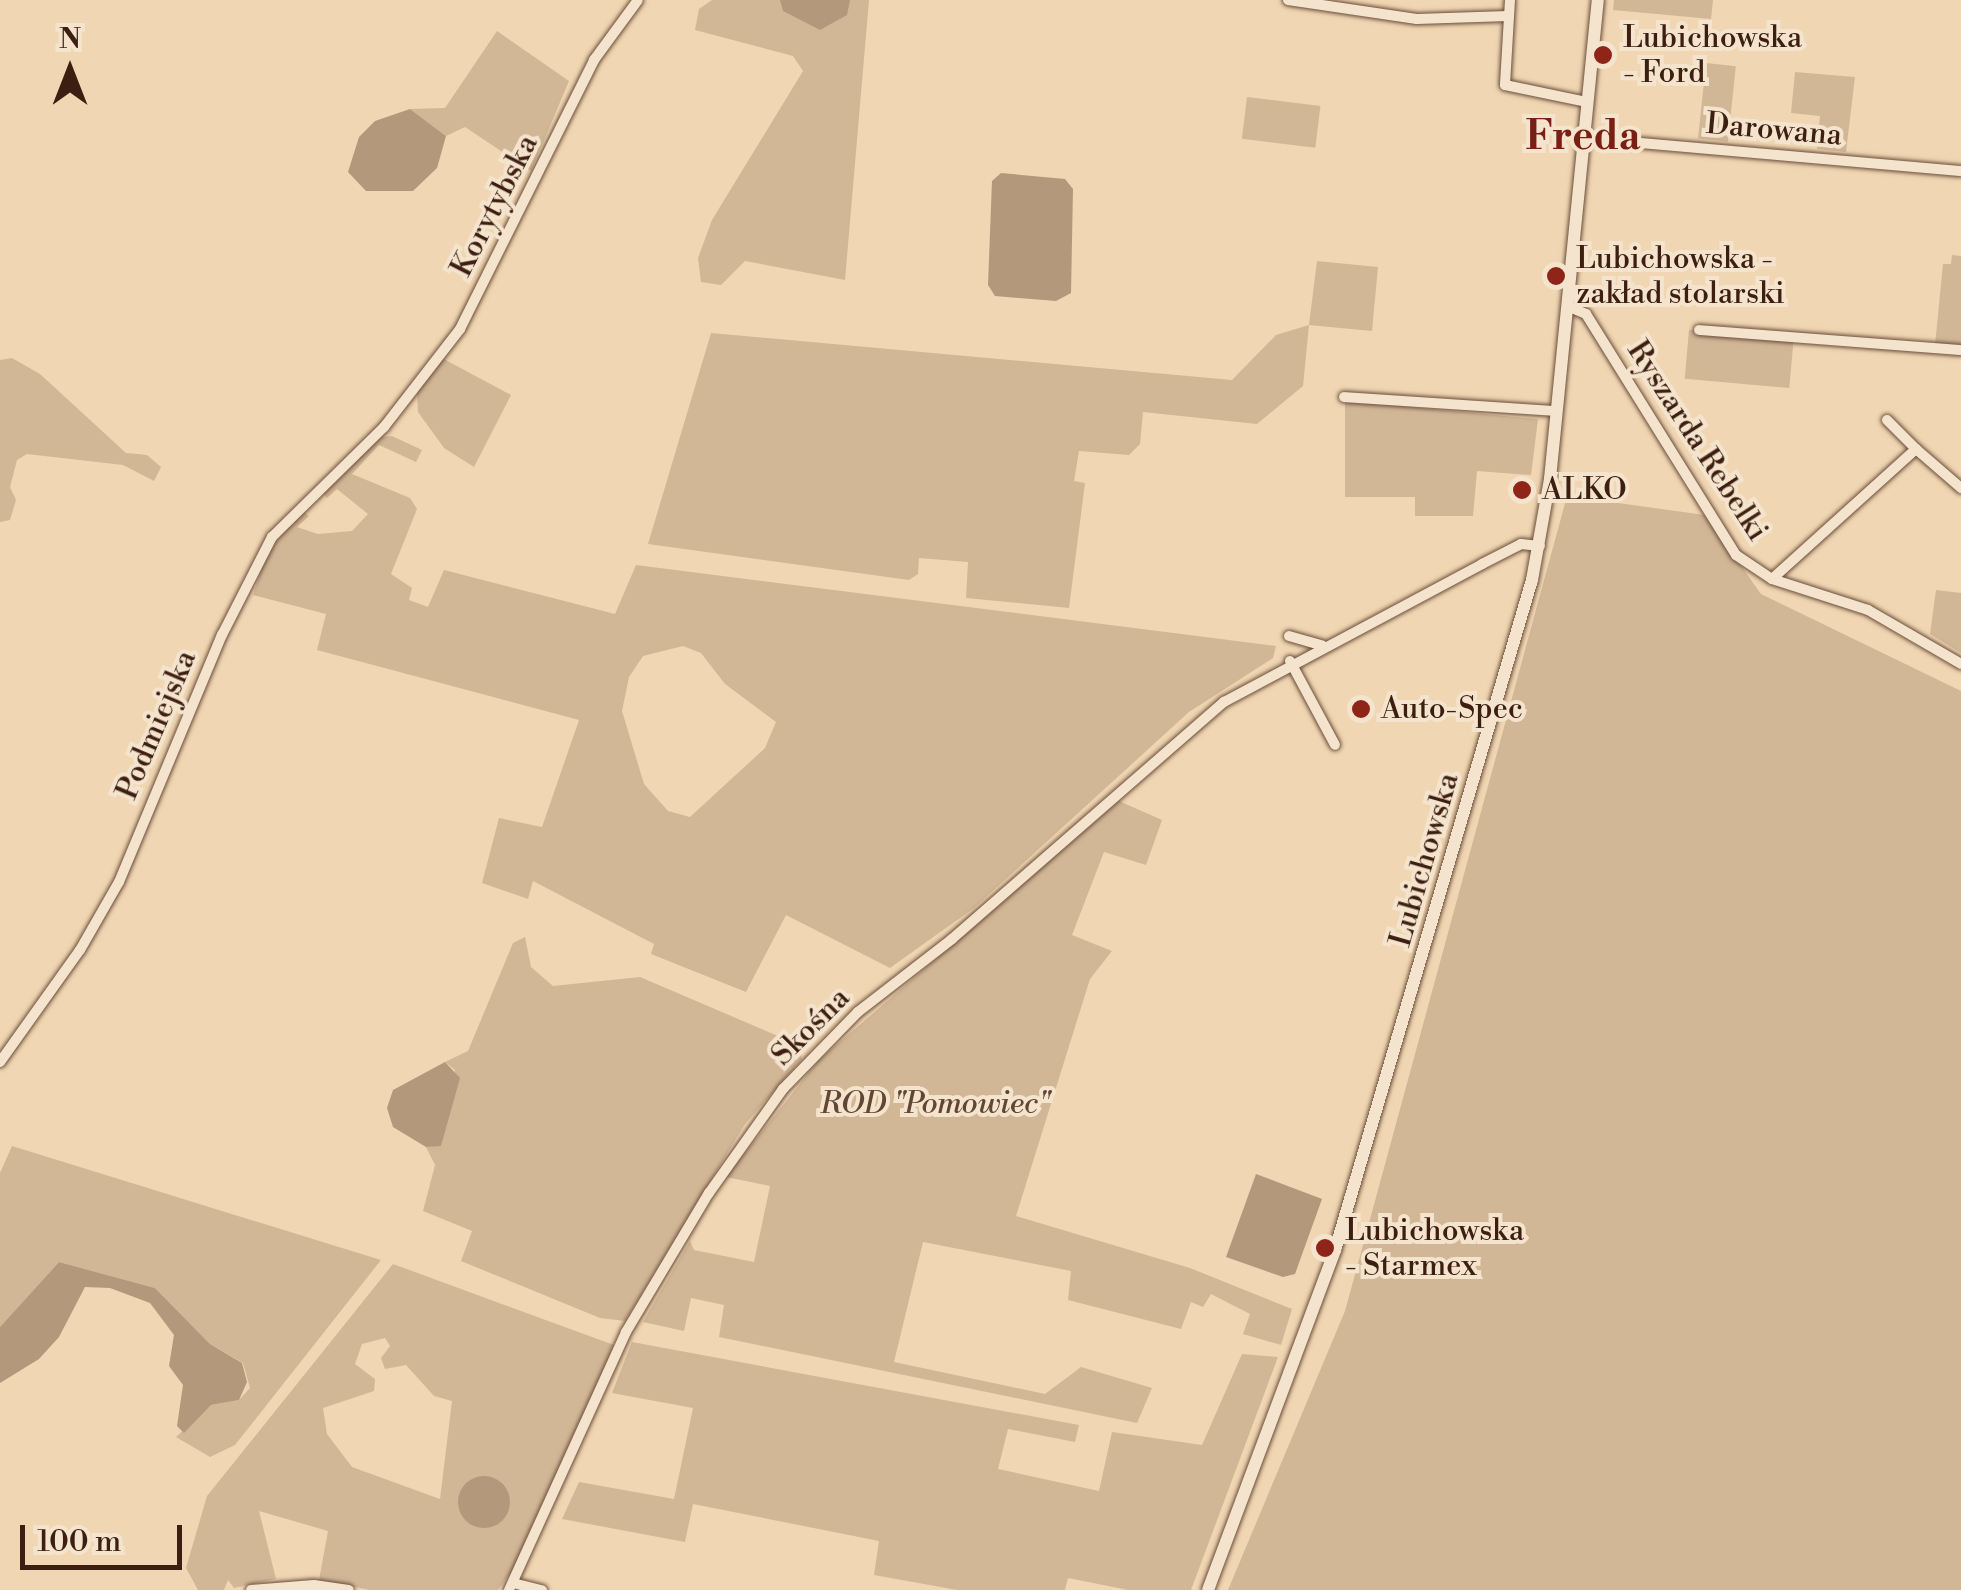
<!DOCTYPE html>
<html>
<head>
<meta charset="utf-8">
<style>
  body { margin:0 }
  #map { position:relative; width:1961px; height:1590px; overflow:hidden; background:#f0d6b2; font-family:"Libre Bodoni",serif }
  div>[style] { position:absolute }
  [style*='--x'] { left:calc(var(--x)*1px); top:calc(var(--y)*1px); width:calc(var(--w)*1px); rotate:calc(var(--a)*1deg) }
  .green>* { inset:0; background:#d2b797; transform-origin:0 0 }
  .water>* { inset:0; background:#b3987c }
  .round { border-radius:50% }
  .roads { filter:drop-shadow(0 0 2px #6a4d3a) drop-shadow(0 0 2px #6a4d3a) }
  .minor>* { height:10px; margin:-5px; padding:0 5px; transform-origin:5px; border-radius:5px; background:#f5e4cd }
  .tertiary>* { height:12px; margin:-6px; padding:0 6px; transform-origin:6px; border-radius:6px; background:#f5e4cd }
  .dots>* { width:28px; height:28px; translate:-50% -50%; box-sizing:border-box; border:5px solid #f5e4cd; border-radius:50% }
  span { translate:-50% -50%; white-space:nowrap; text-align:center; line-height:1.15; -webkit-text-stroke:8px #f5e4cd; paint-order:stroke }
  .poi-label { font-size:30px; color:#3d1f12 }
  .left { translate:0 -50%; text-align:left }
  .street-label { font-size:30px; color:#3d1f12 }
  .park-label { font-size:30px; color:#624533; font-style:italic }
  .district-label { font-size:40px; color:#7a1f14; font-weight:700 }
  .north { position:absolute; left:20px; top:20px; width:100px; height:100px; -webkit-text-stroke:8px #f5e4cd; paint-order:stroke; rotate:0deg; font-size:28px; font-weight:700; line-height:40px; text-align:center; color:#3d1f12 }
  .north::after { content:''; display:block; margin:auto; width:35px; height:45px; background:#3d1f12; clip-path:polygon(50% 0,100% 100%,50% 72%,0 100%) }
  .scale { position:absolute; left:20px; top:1525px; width:162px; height:45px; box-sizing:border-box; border:5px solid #3d1f12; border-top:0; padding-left:12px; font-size:30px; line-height:35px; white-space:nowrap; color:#3d1f12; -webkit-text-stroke:8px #f5e4cd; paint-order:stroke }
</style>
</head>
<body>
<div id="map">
  <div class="green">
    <i style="clip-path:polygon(712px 0,869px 0,845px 280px,745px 261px,721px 285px,701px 282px,698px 258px,712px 220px,803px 71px,793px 56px,695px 30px,699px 9px)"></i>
    <i style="clip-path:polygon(1614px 0,1713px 0,1711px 19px,1613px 10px)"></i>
    <i style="clip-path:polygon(497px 31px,569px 81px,531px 171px,465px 127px,446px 136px,410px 109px,445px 108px)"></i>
    <i style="left:1706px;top:63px;width:30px;height:76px;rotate:6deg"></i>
    <i style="clip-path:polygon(1795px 72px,1855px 77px,1846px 152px,1817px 149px,1820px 116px,1791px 113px)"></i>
    <i style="left:1247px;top:97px;width:74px;height:42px;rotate:7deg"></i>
    <i style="clip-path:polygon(1952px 255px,1961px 256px,1961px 346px,1935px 345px,1943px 264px,1951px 264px)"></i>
    <i style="clip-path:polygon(1317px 261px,1378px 267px,1372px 331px,1309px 325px,1303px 386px,1257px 424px,1143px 412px,1140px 444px,1129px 455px,1079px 451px,1074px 481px,1085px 483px,1069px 608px,966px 598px,968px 562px,919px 558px,918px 574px,909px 580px,648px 544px,711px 333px,1232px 380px,1276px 335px,1309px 325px)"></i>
    <i style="left:1689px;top:330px;width:105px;height:49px;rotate:5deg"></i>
    <i style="clip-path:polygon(440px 357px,511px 395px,474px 467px,444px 448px,418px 412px,417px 394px)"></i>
    <i style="clip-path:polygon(12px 358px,40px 374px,126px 453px,147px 455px,161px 467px,154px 481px,123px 465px,27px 454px,17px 460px,10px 487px,16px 500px,10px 520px,0 522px,0 360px)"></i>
    <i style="clip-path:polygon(1345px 401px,1538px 419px,1531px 475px,1477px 471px,1473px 516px,1415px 516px,1415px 497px,1345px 497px)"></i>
    <i style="clip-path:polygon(evenodd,392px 436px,422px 450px,416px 462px,379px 445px,352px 474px,410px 498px,417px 509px,391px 574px,412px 588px,409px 600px,428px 607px,444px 570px,615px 614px,636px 565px,1276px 646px,1273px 658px,1189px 712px,974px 908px,890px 968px,786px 915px,746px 992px,651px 954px,654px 944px,533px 881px,528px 899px,482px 883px,499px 818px,542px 827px,579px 720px,317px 650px,326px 614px,253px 595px,265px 558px,300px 509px,309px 516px,297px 527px,318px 534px,352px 531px,368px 514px,337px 489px,327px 498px,320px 490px,381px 437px,392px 436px,683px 646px,701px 653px,725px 684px,776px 722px,765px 748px,690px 817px,668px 811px,644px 784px,622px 711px,629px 677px,643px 656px,683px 646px)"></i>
    <i style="clip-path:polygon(1567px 496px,1705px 515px,1761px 594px,1961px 691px,1961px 1590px,1228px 1590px,1345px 1311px)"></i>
    <i style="clip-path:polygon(1936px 590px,1961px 593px,1961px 653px,1930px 634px)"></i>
    <i style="clip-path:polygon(1119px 801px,1162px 820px,1146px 865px,1104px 852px,1072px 935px,1112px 951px,1090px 979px,1016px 1216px,1190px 1268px,1292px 1309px,1281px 1345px,1243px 1334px,1250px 1314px,1211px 1294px,1203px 1307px,1191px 1302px,1181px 1329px,1068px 1300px,1071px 1271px,923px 1242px,894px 1362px,1045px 1394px,1081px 1367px,1152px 1388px,1137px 1423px,719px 1337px,724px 1305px,691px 1298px,684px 1331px,643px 1322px,690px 1241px,694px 1250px,754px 1262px,770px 1186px,726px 1177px,819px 1060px)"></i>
    <i style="clip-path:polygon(525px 937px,531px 967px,553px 986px,640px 977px,799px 1045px,802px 1059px,745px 1124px,625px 1321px,600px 1318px,461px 1261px,472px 1231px,423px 1211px,435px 1165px,426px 1147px,441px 1145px,455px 1070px,445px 1062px,468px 1051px,513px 943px)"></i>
    <i style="clip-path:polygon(12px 1146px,381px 1260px,235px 1445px,210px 1457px,176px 1437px,211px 1405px,239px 1400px,250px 1388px,243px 1363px,210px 1344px,155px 1288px,59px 1262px,0 1327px,0 1173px)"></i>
    <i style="clip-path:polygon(evenodd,393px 1264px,614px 1345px,527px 1550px,498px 1590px,370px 1590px,319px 1580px,328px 1531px,259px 1511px,276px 1579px,234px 1588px,228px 1580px,224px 1590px,198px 1590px,186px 1568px,207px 1496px,393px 1264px,385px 1338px,390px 1346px,381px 1358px,385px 1369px,406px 1365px,434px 1396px,452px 1401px,440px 1499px,352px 1467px,327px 1434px,323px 1408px,374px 1391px,375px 1379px,355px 1364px,362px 1344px,385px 1338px)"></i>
    <i style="clip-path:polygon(632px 1342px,1079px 1425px,1075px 1442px,1008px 1429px,998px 1469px,1099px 1491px,1112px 1432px,1202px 1445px,1242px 1354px,1278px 1357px,1191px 1590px,1128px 1590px,1068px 1578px,1065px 1590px,957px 1590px,874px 1575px,879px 1541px,693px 1504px,685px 1542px,562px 1519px,579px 1482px,674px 1499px,693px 1408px,612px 1393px)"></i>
  </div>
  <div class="water">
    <i style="clip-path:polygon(780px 0,850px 0,847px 15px,820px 30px,783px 11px)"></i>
    <i style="clip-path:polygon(410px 109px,446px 136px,437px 168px,413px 191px,366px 191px,348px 172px,359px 137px,375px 121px)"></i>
    <i style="clip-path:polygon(1001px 173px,1065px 179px,1073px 189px,1071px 293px,1056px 301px,995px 296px,988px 285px,992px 181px)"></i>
    <i style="clip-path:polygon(445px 1062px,460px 1078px,441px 1146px,426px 1147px,393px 1127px,387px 1108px,393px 1090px)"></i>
    <i style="clip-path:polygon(1256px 1174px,1322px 1199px,1295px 1274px,1283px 1277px,1226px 1257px)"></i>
    <i style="clip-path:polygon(59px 1262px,155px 1288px,210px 1344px,242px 1363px,247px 1382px,239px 1400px,211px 1405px,184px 1433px,177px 1426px,183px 1385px,169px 1366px,174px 1335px,150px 1303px,110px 1288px,85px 1287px,59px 1337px,39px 1359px,0 1383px,0 1327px)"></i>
    <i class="round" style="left:458px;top:1476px;width:52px;height:52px"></i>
  </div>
  <div class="roads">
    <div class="minor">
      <i style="--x:1288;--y:0;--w:130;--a:8.4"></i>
      <i style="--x:1417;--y:19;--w:91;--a:-1.9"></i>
      <i style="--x:1510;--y:0;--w:85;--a:93.4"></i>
      <i style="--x:1505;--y:85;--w:84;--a:11.7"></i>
      <i style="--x:1583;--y:138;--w:379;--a:5"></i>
      <i style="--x:1567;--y:306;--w:21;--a:23"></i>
      <i style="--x:1586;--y:314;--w:284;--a:58.1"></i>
      <i style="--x:1736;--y:555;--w:43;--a:33.7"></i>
      <i style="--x:1772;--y:579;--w:101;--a:17.9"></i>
      <i style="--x:1868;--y:610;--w:108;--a:30.1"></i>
      <i style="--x:1699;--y:330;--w:263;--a:4.4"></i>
      <i style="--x:1344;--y:397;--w:212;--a:3.8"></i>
      <i style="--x:1887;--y:420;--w:41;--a:45"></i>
      <i style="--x:1772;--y:579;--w:194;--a:-42.1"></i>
      <i style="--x:1916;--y:449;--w:60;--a:40.9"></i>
      <i style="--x:1289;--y:636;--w:35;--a:16"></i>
      <i style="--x:1290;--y:661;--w:95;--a:61.8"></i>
      <i style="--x:0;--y:1062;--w:138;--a:-54.5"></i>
      <i style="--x:80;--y:950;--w:78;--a:-60.2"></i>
      <i style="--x:119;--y:882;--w:268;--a:-67.4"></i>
      <i style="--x:222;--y:635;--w:110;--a:-63"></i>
      <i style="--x:272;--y:537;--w:157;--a:-44.5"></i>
      <i style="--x:384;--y:427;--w:124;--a:-52.2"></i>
      <i style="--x:460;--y:329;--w:301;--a:-63.5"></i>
      <i style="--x:594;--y:60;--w:74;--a:-53.7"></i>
      <i style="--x:513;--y:1583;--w:30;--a:14"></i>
      <i style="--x:251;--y:1590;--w:63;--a:-4.5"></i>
      <i style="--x:314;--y:1585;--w:35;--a:8"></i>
      <i style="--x:509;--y:1590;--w:283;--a:-65.6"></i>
      <i style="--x:626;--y:1332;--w:162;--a:-59.2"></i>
      <i style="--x:709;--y:1193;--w:128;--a:-54.6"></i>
      <i style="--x:783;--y:1089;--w:107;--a:-45.8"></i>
      <i style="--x:858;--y:1012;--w:119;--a:-37.8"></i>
      <i style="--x:952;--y:939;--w:361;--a:-41.1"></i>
      <i style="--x:1224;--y:702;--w:293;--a:-28.1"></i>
      <i style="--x:1482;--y:564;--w:44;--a:-27.1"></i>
      <i style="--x:1521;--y:544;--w:19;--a:6"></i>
    </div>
    <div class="tertiary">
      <i style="--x:1208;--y:1590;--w:363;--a:-69.5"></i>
      <i style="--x:1335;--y:1250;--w:698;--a:-73.62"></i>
      <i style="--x:1532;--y:580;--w:103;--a:-79.9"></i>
      <i style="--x:1550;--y:479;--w:481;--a:-84.3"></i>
    </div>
  </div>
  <div class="dots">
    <i style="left:1603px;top:55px;background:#8f2418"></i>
    <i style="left:1556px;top:276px;background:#8f2418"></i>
    <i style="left:1522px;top:490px;background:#8f2418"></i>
    <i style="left:1361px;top:709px;background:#8f2418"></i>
    <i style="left:1325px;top:1248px;background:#8f2418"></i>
  </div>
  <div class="poi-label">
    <span class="left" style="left:1623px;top:55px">Lubichowska<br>- Ford</span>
    <span class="left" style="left:1576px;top:276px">Lubichowska -<br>zakład stolarski</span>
    <span class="left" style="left:1542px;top:490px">ALKO</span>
    <span class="left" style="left:1381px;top:709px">Auto-Spec</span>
    <span class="left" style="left:1345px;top:1248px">Lubichowska<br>- Starmex</span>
  </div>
  <div class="street-label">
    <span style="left:1774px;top:130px;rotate:5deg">Darowana</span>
    <span style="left:495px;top:206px;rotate:-63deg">Korytybska</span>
    <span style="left:1697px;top:441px;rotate:57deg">Ryszarda Rebelki</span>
    <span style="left:157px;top:725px;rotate:-67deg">Podmiejska</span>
    <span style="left:1425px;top:860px;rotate:-74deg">Lubichowska</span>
    <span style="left:811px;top:1027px;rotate:-45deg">Skośna</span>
  </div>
  <div class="park-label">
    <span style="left:935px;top:1104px">ROD "Pomowiec"</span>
  </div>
  <div class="district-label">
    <span style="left:1583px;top:137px">Freda</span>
  </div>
  <div class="north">N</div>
  <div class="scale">100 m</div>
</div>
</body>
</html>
